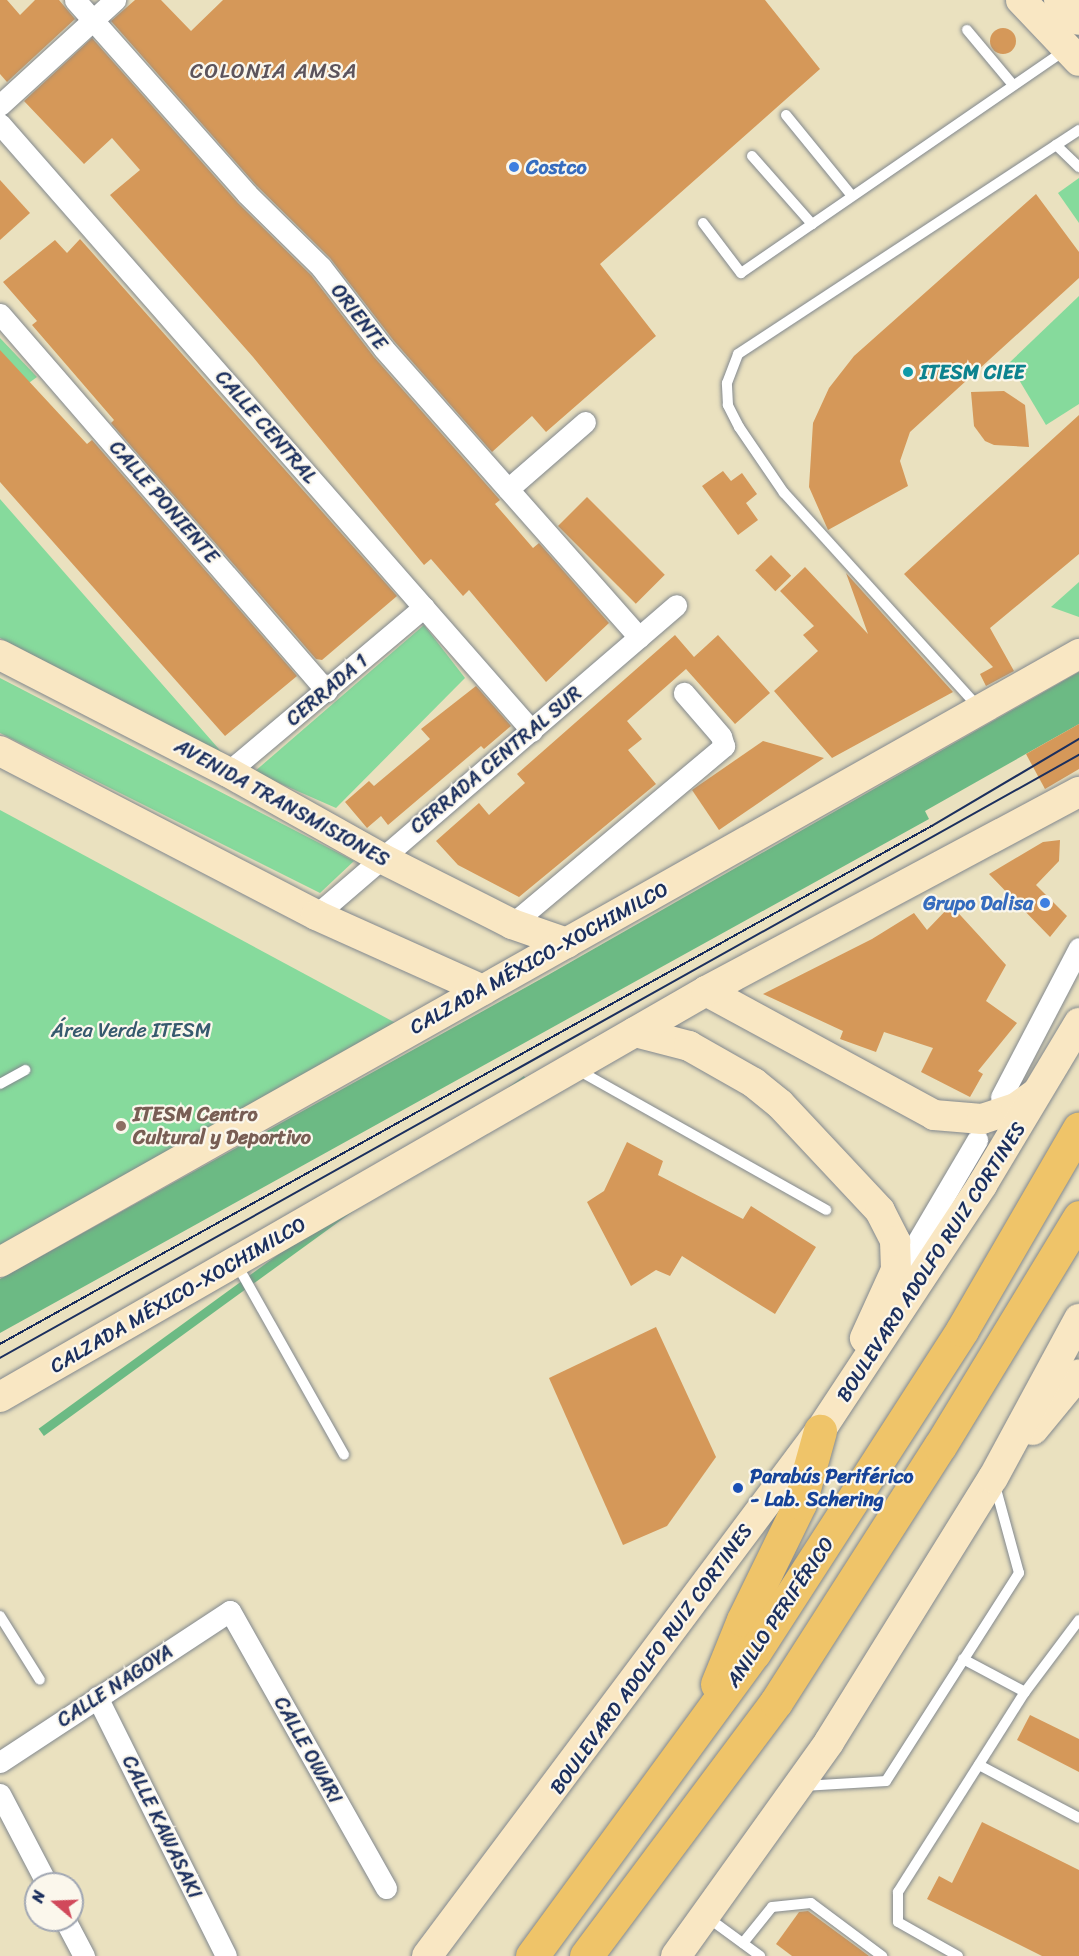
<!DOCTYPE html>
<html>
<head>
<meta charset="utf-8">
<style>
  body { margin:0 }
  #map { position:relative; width:1079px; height:1956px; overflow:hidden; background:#eae1bf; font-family:Sriracha,sans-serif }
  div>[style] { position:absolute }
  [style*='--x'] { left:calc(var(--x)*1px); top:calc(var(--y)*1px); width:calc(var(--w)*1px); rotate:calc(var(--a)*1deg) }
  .green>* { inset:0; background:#86da9c }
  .forest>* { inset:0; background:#6cba84; transform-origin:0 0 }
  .building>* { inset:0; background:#d59859; transform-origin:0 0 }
  .round { border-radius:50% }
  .roads { filter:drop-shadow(0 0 2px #82888e) drop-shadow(0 0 2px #82888e) }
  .lane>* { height:10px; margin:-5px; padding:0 5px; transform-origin:5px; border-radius:5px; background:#fff }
  .street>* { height:21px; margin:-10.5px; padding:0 10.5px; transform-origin:10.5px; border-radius:10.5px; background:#fff }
  .secondary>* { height:30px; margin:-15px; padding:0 15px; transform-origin:15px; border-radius:15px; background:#f9e7c3 }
  .highway>* { height:33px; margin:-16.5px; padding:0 16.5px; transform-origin:16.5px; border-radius:16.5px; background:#efc469 }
  .tram>* { height:1.5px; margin:-0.75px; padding:0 0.75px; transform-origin:0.75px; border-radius:0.75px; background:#1b2f5e }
  .dots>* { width:16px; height:16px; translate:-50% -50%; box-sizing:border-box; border:3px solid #fbf7ec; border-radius:50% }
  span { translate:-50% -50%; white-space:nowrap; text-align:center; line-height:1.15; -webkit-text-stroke:4.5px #fbf7ec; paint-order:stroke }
  .shop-label { font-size:20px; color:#366cbe; font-weight:700 }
  .left { translate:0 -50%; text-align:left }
  .right { translate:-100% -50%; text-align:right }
  .street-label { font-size:20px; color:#1b2f5e }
  .culture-label { font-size:20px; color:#0d838f; font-weight:700 }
  .park-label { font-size:20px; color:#365a6e }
  .education-label { font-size:20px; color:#785e54; font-weight:700 }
  .transit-label { font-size:20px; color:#164399; font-weight:700 }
  .neighbourhood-label { font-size:21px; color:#5c545c; letter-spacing:1.5px }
  .north { position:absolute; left:24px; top:1872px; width:60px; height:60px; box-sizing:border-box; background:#fbf7ec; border:2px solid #a1a7b3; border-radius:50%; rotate:289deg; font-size:16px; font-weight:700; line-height:24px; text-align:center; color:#1b2f5e }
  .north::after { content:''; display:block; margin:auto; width:21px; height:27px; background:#d1495b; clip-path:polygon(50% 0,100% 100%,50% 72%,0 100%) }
</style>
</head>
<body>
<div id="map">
  <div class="green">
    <i style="clip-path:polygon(1079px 178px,1079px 223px,1058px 193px)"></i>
    <i style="clip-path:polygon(1079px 296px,1079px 404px,1046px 425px,1009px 363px)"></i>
    <i style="clip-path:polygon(0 338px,37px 377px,0 404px)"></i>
    <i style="clip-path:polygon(0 499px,91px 603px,225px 756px,0 638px)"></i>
    <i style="clip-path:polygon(1079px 582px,1079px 617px,1051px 607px)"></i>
    <i style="clip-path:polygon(424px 625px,465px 678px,336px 808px,254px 772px)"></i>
    <i style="clip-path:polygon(0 678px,354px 861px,320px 893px,0 733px)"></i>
    <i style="clip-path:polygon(0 810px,405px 1028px,0 1251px)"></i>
  </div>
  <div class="forest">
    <i style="clip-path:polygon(1079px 672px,1079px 724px,925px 811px,929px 819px,0 1333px,0 1279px,548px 975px)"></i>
    <i style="left:524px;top:1076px;width:9px;height:600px;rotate:54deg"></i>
  </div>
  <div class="building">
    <i style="clip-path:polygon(0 0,7px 0,20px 15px,35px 0,59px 0,75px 19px,7px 82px,0 74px)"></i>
    <i style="clip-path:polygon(135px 0,161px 0,191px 31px,223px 0,765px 0,820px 69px,600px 264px,656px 336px,546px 432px,532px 416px,492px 452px,394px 341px,330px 258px,256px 185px,111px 21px)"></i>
    <i class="round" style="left:990px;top:28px;width:26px;height:26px"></i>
    <i style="clip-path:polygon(92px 38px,238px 203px,311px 275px,374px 357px,500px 500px,495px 504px,533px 548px,539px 543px,609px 623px,546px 682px,469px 590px,463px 596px,431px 559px,424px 565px,253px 357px,110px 195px,140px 170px,112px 138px,84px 164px,24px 101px)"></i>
    <i style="clip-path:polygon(0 180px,30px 213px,0 240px)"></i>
    <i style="clip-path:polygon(1036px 194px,1079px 252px,1079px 278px,910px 432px,900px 461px,908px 486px,828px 530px,809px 487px,813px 423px,829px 388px,854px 356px)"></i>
    <i style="clip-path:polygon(80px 239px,397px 596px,322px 660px,316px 659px,111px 423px,114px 420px,32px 325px,37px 321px,3px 282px,55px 240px,67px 253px)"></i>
    <i style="clip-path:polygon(0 350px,87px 444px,92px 440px,297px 676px,225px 736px,0 482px)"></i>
    <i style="clip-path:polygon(1004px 391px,1025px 405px,1029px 447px,994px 445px,985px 441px,974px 426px,971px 392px)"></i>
    <i style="clip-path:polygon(1079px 415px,1079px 554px,990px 628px,1014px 671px,986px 686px,980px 674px,993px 667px,904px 574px)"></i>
    <i style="clip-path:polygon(723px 471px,731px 481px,742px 473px,757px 494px,746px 503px,758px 520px,738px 535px,702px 486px)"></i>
    <i style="left:587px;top:497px;width:110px;height:41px;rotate:45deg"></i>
    <i style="left:771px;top:555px;width:29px;height:22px;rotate:46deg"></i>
    <i style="clip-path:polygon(805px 567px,868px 634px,846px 573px,953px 692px,832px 758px,774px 691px,818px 651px,803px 635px,814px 626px,780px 591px)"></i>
    <i style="clip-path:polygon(675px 635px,694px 657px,718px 635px,770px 693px,735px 724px,686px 669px,627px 721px,642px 739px,628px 750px,656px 784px,519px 897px,458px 865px,436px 841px,479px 803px,489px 815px,525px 783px,517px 774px)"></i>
    <i style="clip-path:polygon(476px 686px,511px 726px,484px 749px,481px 746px,388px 825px,381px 816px,367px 828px,345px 802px,369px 781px,374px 786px,430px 739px,421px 729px)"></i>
    <i style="clip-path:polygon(1079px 724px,1079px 769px,1045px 789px,1026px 754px)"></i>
    <i style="clip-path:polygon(763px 741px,824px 758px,719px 830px,692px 790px)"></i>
    <i style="clip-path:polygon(1060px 840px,1059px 861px,1036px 885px,1067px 916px,1050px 937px,989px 874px,1043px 842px)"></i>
    <i style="clip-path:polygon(951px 905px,1006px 965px,986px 1001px,1017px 1023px,978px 1071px,983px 1074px,970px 1097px,921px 1072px,933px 1048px,884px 1032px,876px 1052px,840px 1039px,843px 1031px,763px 994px,872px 939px,914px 913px,927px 930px)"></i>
    <i style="clip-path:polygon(627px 1142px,663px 1161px,658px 1175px,743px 1219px,751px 1206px,816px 1247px,775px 1314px,682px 1256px,670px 1276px,656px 1270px,631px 1286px,587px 1202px,604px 1191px)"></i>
    <i style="clip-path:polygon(656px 1327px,716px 1457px,667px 1526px,623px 1545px,549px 1378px)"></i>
    <i style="clip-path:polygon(1030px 1715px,1079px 1739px,1079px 1772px,1017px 1740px)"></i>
    <i style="clip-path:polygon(982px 1822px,1079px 1870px,1079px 1956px,1042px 1956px,927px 1899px,939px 1876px,952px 1883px)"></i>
    <i style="clip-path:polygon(808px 1911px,861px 1950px,869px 1956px,792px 1956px,776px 1944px,799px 1912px)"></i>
  </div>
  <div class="roads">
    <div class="lane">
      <i style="--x:967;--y:30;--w:72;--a:50.1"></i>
      <i style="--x:786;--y:115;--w:104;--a:50.8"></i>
      <i style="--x:1056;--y:145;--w:32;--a:44"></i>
      <i style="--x:752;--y:156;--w:91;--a:48.6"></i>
      <i style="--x:703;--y:223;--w:63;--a:52.8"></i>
      <i style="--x:741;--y:273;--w:392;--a:-34.5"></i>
      <i style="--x:980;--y:709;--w:292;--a:-132.2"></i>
      <i style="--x:784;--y:493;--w:80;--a:-124.3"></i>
      <i style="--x:739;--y:427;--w:25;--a:-117"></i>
      <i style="--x:728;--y:405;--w:22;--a:-93"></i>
      <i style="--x:727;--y:383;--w:31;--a:-69"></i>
      <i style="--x:738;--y:354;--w:408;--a:-33.3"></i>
      <i style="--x:578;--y:1070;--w:285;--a:29.4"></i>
      <i style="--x:0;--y:1084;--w:29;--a:-29"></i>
      <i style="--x:236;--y:1263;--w:220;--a:60.6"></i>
      <i style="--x:0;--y:1616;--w:75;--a:58"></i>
      <i style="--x:963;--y:1659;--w:70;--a:28"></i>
      <i style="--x:979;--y:1765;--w:113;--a:27.9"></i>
      <i style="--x:804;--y:1786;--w:82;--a:-3.5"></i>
      <i style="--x:886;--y:1781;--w:247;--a:-57.4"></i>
      <i style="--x:1019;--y:1573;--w:91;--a:-105.3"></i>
      <i style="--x:707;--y:1917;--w:66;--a:36.3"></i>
      <i style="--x:743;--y:1943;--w:46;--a:-51.1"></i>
      <i style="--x:772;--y:1907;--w:39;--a:-6"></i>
      <i style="--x:811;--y:1903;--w:89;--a:36.7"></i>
      <i style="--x:958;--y:1956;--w:69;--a:-150.5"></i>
      <i style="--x:898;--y:1922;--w:30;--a:-90"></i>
      <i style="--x:898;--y:1892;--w:237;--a:-57.6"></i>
      <i style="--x:1025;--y:1692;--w:90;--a:-53.1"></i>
    </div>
    <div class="street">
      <i style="--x:75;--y:0;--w:259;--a:48.4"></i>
      <i style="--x:247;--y:194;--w:104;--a:44.6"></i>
      <i style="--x:321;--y:267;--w:103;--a:52.5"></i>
      <i style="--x:384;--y:349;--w:385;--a:48.5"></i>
      <i style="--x:0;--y:105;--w:156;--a:-42.4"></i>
      <i style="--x:0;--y:124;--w:807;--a:48.77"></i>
      <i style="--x:0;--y:314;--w:499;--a:49.1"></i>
      <i style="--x:508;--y:489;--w:102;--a:-41"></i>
      <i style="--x:228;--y:772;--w:256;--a:-40.1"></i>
      <i style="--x:316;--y:915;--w:475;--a:-40.7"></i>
      <i style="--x:512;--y:924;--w:277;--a:-40"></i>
      <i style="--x:724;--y:746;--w:10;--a:-107"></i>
      <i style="--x:721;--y:736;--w:57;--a:-130.7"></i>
      <i style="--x:1001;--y:1097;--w:168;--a:-62.4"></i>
      <i style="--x:897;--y:1276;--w:158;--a:-59.5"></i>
      <i style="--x:97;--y:1697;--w:289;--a:63.5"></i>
      <i style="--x:0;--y:1762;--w:275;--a:-33.3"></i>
      <i style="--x:230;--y:1611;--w:318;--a:60.6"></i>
      <i style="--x:0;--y:1794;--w:102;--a:62.4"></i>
      <i style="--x:65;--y:1920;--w:41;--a:62.2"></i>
    </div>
    <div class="secondary">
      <i style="--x:1021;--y:0;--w:84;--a:46.4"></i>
      <i style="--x:1059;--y:0;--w:28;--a:45"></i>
      <i style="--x:0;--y:655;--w:256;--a:27.2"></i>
      <i style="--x:228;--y:772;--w:176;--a:29.3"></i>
      <i style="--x:381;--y:858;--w:147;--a:26.7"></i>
      <i style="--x:512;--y:924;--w:58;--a:19.1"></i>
      <i style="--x:0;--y:751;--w:356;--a:27.4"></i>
      <i style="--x:316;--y:915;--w:183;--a:24.2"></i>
      <i style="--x:706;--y:991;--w:260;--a:28.5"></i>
      <i style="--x:934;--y:1115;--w:48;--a:4.8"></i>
      <i style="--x:982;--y:1119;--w:36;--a:-18"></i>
      <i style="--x:1016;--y:1108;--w:24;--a:-36"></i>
      <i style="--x:635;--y:1032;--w:56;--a:14.5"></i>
      <i style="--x:689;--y:1046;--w:75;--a:29.6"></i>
      <i style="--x:754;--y:1083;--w:33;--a:39"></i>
      <i style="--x:780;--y:1104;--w:146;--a:46.9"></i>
      <i style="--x:880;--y:1211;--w:34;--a:63"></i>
      <i style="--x:895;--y:1241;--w:29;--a:88"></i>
      <i style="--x:896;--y:1270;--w:75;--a:114.5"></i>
      <i style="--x:0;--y:1262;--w:1239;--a:-29.4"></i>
      <i style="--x:0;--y:1397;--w:814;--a:-29.9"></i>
      <i style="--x:706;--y:991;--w:423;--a:-28.1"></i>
      <i style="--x:1033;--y:1430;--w:72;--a:-50.6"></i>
      <i style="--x:427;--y:1956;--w:656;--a:-53.18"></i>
      <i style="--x:820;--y:1431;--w:295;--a:-56.6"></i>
      <i style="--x:982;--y:1185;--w:189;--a:-59.1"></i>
      <i style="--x:676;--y:1956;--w:263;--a:-54.4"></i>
      <i style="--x:829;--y:1742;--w:311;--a:-58.2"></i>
      <i style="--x:993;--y:1478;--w:181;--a:-61.6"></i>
    </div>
    <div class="highway">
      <i style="--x:717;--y:1684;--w:69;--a:-67.9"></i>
      <i style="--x:743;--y:1620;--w:130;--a:-64"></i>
      <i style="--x:800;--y:1503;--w:75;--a:-74.5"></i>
      <i style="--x:532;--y:1956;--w:376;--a:-53.8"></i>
      <i style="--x:754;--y:1653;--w:384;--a:-57.2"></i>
      <i style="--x:962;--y:1330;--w:233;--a:-59.9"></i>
      <i style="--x:586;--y:1956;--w:317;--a:-53.2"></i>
      <i style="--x:776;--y:1702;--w:304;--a:-57.4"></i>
      <i style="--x:940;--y:1446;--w:268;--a:-58.7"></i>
    </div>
  </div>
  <div class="tram">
    <i style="--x:0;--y:1344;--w:1066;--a:-29.07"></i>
    <i style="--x:932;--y:826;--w:171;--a:-30.6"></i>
    <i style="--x:0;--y:1358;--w:1236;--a:-29.2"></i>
  </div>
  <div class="dots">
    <i style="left:514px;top:167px;background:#3f7fe0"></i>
    <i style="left:908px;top:372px;background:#0f9aa8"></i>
    <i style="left:1045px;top:903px;background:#3f7fe0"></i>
    <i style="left:121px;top:1126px;background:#8d6e63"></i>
    <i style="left:738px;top:1488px;background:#1a4fb4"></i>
  </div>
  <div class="shop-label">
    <span class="left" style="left:526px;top:167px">Costco</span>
    <span class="right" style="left:1033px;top:903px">Grupo Dalisa</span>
  </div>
  <div class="street-label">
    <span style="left:359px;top:317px;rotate:52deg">ORIENTE</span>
    <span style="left:266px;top:427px;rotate:49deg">CALLE CENTRAL</span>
    <span style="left:164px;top:502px;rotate:49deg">CALLE PONIENTE</span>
    <span style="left:327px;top:690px;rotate:-40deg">CERRADA 1</span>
    <span style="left:496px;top:760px;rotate:-40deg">CERRADA CENTRAL SUR</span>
    <span style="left:282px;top:803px;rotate:29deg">AVENIDA TRANSMISIONES</span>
    <span style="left:539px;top:958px;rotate:-29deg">CALZADA MÉXICO-XOCHIMILCO</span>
    <span style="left:931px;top:1262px;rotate:-57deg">BOULEVARD ADOLFO RUIZ CORTINES</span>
    <span style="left:178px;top:1295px;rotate:-30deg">CALZADA MÉXICO-XOCHIMILCO</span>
    <span style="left:780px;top:1612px;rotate:-56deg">ANILLO PERIFÉRICO</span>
    <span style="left:651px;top:1659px;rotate:-54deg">BOULEVARD ADOLFO RUIZ CORTINES</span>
    <span style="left:115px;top:1686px;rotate:-33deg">CALLE NAGOYA</span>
    <span style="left:308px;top:1750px;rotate:61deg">CALLE OWARI</span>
    <span style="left:162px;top:1827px;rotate:64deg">CALLE KAWASAKI</span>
  </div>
  <div class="culture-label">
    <span class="left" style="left:920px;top:372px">ITESM CIEE</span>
  </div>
  <div class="park-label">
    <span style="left:131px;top:1030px">Área Verde ITESM</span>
  </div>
  <div class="education-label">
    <span class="left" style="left:133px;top:1126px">ITESM Centro<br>Cultural y Deportivo</span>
  </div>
  <div class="transit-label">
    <span class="left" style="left:750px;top:1488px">Parabús Periférico<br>- Lab. Schering</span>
  </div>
  <div class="neighbourhood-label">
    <span style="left:274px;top:71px">COLONIA AMSA</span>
  </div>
  <div class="north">N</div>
</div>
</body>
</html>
